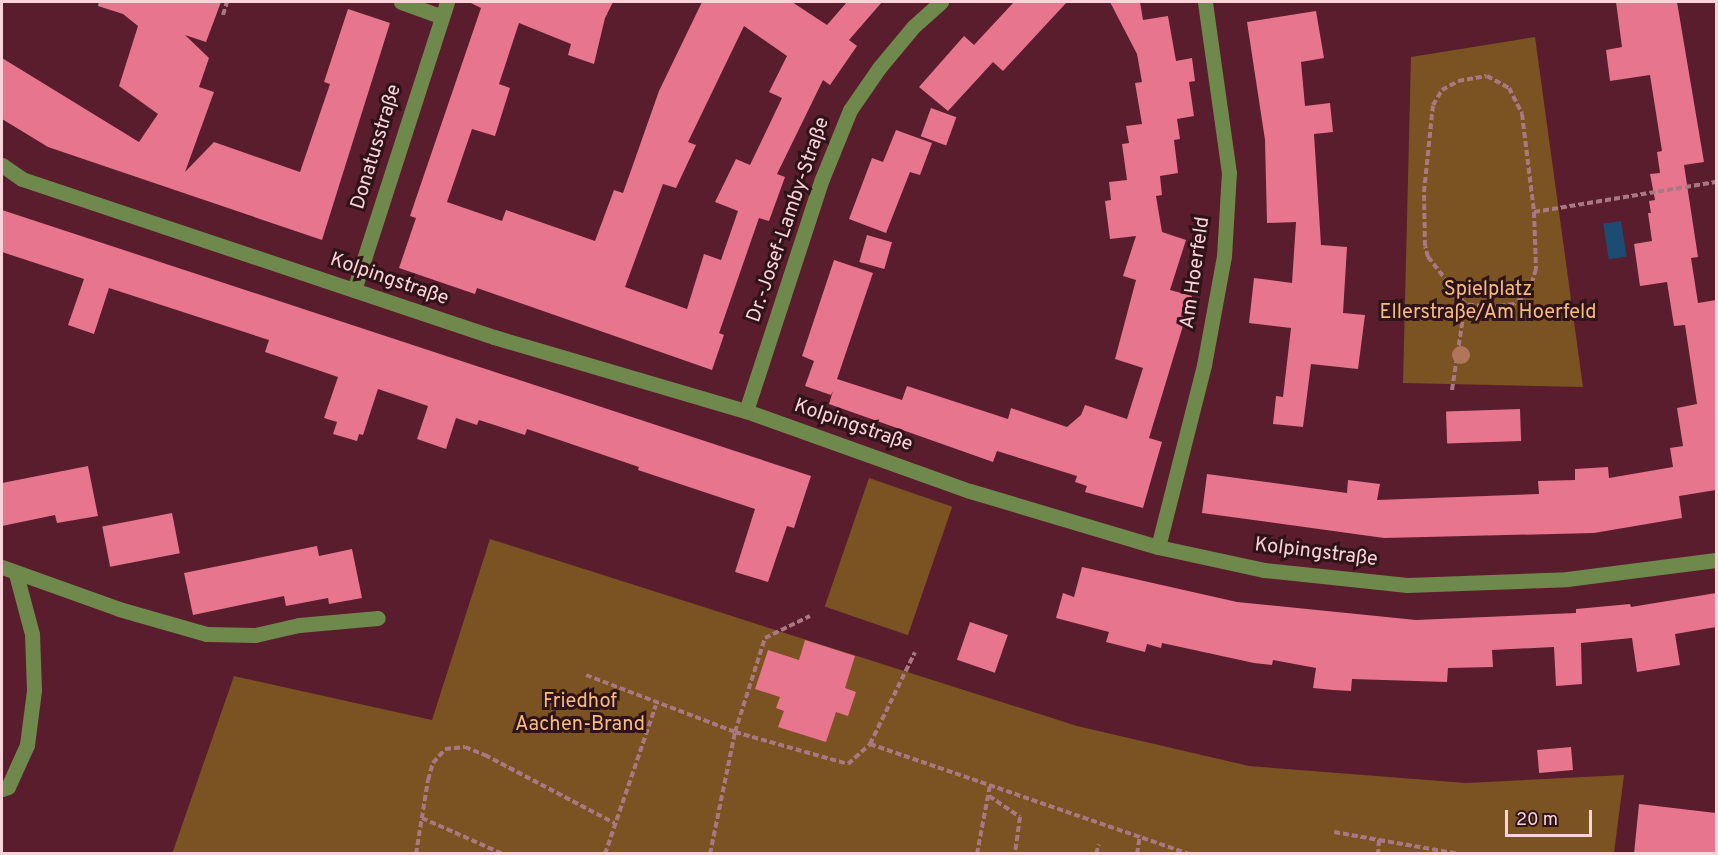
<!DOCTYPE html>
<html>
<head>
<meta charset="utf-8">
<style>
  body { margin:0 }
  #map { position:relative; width:1718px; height:855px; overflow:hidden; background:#5a1d2d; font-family:Overpass,sans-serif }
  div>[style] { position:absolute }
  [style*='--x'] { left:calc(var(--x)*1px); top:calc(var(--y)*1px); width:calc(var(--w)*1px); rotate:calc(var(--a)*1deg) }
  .green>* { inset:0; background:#7b5221; transform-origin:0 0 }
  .water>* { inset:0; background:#1c4c74; transform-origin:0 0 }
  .building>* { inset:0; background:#e7758e; transform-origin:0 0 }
  .path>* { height:4px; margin-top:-2px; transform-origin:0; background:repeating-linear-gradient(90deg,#aa7883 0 6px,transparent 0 9px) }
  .minor>* { height:15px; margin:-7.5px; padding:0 7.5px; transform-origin:7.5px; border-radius:7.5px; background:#6f884b }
  .trees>* { width:18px; height:18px; margin:-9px; border-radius:50%; background:#b0755a }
  span { translate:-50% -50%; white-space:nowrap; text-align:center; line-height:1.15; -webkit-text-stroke:6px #2e1319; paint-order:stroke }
  .street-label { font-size:20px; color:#fbd3d9 }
  .park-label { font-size:20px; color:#f7bd7e }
  .frame { position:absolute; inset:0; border:3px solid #fbd3d9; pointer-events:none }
  .scale { position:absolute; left:1505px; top:810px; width:87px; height:27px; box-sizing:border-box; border:3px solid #fbd3d9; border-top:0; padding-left:8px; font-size:18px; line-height:21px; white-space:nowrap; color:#fbd3d9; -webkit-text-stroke:4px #2e1319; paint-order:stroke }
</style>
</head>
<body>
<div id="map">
  <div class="green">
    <i style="clip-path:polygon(1535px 37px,1583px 387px,1403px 383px,1411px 57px)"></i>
    <i style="left:869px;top:478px;width:88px;height:136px;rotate:19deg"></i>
    <i style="clip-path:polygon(490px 539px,1077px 726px,1249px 766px,1466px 783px,1624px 775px,1614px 853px,172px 854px,234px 676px,432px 720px)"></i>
  </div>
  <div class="water">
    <i style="left:1621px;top:221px;width:36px;height:18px;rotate:81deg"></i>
  </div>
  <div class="building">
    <i style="clip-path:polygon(99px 2px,221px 2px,206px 42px,185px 35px,209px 58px,199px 87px,214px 92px,185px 172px,214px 142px,300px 172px,330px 84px,324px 82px,348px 9px,390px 23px,322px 240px,48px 147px,2px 119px,2px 58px,139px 142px,158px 114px,119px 86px,138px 26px,123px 14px,98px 6px)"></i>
    <i style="clip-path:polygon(evenodd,469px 2px,613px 2px,605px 18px,594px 64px,568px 55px,571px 44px,519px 23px,499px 84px,510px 88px,495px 136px,472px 129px,447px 202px,502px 221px,506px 210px,595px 241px,614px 190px,623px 193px,659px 91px,702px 2px,792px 2px,827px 25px,847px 2px,882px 2px,849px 40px,857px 46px,830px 85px,823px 80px,777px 174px,785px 177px,769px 221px,759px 218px,719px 333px,724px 335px,712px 370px,477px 288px,475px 294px,399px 268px,416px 218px,410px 216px,481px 8px,469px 2px,744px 26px,787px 56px,769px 92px,782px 98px,750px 165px,736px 159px,715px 202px,738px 211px,721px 260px,704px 254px,687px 309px,625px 287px,663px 184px,676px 188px,696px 145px,688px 142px,744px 26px)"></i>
    <i style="clip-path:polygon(1014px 2px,1067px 2px,1003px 71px,993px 62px,948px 111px,919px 87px,964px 36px,974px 45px)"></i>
    <i style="clip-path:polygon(1110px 2px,1140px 2px,1143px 20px,1168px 16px,1176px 61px,1192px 58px,1195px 81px,1189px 82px,1194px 116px,1177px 119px,1180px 139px,1174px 140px,1178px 173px,1160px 176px,1162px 195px,1156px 196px,1162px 232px,1186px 240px,1170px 290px,1192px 296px,1149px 438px,1162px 442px,1143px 508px,1085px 492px,1087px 486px,1075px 482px,1077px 476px,997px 451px,993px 462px,829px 404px,833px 391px,831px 395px,805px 386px,814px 361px,802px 356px,834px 260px,873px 273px,837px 379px,902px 400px,907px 386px,1008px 419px,1011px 408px,1067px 427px,1081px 415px,1085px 405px,1127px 419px,1143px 368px,1115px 359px,1136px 280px,1123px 276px,1136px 236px,1110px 239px,1105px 201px,1111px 200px,1109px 182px,1127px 180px,1122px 144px,1129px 143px,1126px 126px,1142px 124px,1135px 83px,1142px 82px,1137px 54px)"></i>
    <i style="clip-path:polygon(1616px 2px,1677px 2px,1704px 162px,1684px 165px,1698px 257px,1691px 258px,1698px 303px,1716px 300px,1716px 490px,1679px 496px,1682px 518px,1594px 533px,1384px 538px,1202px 513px,1207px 474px,1347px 493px,1348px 480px,1380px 484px,1377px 500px,1539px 494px,1538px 481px,1575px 480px,1575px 469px,1608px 467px,1609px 478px,1673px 467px,1670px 448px,1683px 446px,1677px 408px,1697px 404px,1685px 325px,1674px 326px,1667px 282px,1640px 286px,1634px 244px,1652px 241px,1648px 213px,1651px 213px,1649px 201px,1655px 200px,1650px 174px,1660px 173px,1657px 152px,1662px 151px,1650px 75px,1610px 81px,1606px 50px,1622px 47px)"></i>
    <i style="clip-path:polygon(1316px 11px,1324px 58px,1301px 62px,1305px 106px,1330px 103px,1333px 132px,1314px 134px,1321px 245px,1347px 247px,1343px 313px,1365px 315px,1358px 369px,1311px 364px,1303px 427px,1273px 424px,1276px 396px,1283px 397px,1291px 328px,1249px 323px,1254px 278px,1292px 283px,1296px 222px,1267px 223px,1265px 140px,1247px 22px)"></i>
    <i style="left:931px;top:108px;width:27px;height:30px;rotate:20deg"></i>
    <i style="clip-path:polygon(896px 130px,932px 143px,920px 175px,910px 172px,886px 233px,849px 219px,872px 158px,883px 162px)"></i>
    <i style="clip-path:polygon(2px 210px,811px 476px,794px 528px,787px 526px,768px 582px,735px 572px,755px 509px,638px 470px,639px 467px,527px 429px,525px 435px,479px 420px,477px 425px,456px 418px,446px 449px,417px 439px,428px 406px,378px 389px,363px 435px,359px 434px,357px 441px,333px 434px,337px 422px,324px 418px,338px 377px,265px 352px,269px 340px,109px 288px,94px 334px,68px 325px,84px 279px,2px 252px)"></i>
    <i style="left:867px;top:235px;width:26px;height:28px;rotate:16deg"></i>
    <i style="left:1520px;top:409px;width:32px;height:74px;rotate:88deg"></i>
    <i style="clip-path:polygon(88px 466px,98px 516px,57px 523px,55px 515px,2px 526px,2px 483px)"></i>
    <i style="left:172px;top:513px;width:41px;height:71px;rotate:79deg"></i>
    <i style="clip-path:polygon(317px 546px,319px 556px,352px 549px,362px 598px,329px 604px,328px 598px,286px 606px,284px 596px,193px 615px,184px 573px)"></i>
    <i style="clip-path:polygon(1082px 567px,1237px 602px,1416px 620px,1576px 613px,1576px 609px,1630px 604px,1631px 607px,1716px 593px,1716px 627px,1675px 634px,1680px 665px,1637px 672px,1632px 638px,1581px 643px,1582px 684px,1556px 686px,1554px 647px,1492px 650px,1493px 667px,1448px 668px,1447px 682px,1352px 679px,1351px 691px,1333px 690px,1313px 688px,1316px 668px,1273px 660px,1272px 665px,1254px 663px,1162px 643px,1161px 648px,1147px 644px,1145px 652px,1106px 642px,1109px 632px,1056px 618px,1063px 593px,1074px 597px)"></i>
    <i style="left:970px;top:622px;width:40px;height:40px;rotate:19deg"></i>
    <i style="clip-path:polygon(805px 640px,855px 656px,845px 688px,856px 692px,848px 716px,836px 712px,826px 742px,778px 727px,784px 711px,776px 708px,780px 697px,755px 689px,768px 650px,799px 660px)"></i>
    <i style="left:1571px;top:747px;width:23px;height:34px;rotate:85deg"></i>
    <i style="clip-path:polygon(1639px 804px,1716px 813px,1716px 854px,1634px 854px)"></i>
  </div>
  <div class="path">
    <i style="--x:223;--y:15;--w:14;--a:-73"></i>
    <i style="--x:1487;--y:76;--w:25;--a:29"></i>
    <i style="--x:1509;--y:88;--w:29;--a:63"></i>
    <i style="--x:1522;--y:114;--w:99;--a:83"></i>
    <i style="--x:1534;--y:212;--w:57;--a:88"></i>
    <i style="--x:1536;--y:269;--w:24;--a:107"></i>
    <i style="--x:1529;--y:292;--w:19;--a:141"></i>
    <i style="--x:1514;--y:304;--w:22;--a:172"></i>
    <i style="--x:1492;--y:307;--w:27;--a:-174"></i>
    <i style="--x:1465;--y:304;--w:60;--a:-128.2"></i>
    <i style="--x:1428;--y:257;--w:11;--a:-105"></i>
    <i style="--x:1425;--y:246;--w:54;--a:-91.1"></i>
    <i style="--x:1424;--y:192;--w:87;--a:-84.1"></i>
    <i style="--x:1433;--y:105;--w:17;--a:-59"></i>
    <i style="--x:1442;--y:90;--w:18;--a:-29"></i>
    <i style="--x:1458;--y:81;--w:29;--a:-10"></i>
    <i style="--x:1534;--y:212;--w:184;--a:-9.4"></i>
    <i style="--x:1452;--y:390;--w:87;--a:-81.4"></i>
    <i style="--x:586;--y:675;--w:160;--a:20.9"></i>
    <i style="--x:735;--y:732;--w:117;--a:15.8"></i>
    <i style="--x:848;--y:764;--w:30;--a:-42"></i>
    <i style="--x:870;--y:744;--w:338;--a:19"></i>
    <i style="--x:870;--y:744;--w:102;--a:-63.9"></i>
    <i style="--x:989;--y:796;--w:37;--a:34"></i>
    <i style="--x:1020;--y:817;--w:37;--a:98"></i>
    <i style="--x:422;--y:818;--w:89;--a:24"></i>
    <i style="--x:1334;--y:832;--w:46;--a:10.1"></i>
    <i style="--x:1379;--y:840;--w:14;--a:94"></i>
    <i style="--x:1379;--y:840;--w:82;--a:9.8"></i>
    <i style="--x:416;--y:854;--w:75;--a:-80.8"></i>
    <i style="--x:428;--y:780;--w:18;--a:-74"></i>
    <i style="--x:433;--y:763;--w:18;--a:-49"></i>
    <i style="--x:445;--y:749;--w:20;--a:-6"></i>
    <i style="--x:465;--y:747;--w:22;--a:22"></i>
    <i style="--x:485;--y:755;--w:146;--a:27.8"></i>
    <i style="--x:605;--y:854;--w:157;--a:-71.1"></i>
    <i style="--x:710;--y:854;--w:125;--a:-78.4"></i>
    <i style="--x:735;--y:732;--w:99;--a:-72.3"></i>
    <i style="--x:765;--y:638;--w:50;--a:-26.1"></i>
    <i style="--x:977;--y:854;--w:70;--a:-79.3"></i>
    <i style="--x:1096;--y:854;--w:10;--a:-73"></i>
    <i style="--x:1137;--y:854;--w:19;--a:-81"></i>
  </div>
  <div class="minor">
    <i style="--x:401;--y:2;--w:41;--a:19.7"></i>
    <i style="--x:2;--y:165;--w:24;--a:35"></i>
    <i style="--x:22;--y:179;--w:498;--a:18.5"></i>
    <i style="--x:494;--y:337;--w:263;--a:16.4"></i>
    <i style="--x:746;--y:411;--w:238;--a:19.7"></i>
    <i style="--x:970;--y:491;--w:196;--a:16.6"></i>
    <i style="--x:1158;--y:547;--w:108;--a:12.2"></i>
    <i style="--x:1264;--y:570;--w:144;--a:6"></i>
    <i style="--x:1407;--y:585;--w:160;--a:-2.1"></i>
    <i style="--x:1567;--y:579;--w:150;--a:-7.3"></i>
    <i style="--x:354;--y:290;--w:303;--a:-72.1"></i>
    <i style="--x:746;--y:411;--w:244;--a:-71.9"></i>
    <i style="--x:822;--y:179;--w:74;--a:-67.9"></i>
    <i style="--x:850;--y:110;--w:51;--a:-55.4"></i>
    <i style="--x:879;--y:68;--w:53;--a:-50.3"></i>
    <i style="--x:913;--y:27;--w:38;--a:-42"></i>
    <i style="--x:1158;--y:547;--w:188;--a:-75.8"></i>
    <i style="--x:1204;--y:365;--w:111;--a:-79.6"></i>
    <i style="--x:1224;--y:256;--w:83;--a:-86.6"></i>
    <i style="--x:1229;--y:173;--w:173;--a:-98"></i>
    <i style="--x:2;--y:567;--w:124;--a:19.7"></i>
    <i style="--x:119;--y:609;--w:91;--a:15.9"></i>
    <i style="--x:207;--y:634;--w:48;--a:1.2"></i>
    <i style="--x:255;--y:635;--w:45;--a:-12.8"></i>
    <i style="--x:299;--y:625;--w:79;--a:-5.1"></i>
    <i style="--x:2;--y:789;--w:6;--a:-18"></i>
    <i style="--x:8;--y:787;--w:46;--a:-65.7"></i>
    <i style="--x:27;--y:745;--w:55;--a:-82.7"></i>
    <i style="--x:34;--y:690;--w:56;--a:-92"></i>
    <i style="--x:32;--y:634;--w:62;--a:-104.9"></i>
  </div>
  <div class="trees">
    <i style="left:1461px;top:355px"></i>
  </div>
  <div class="street-label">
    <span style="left:377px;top:147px;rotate:-73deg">Donatusstraße</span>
    <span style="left:789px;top:220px;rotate:-71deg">Dr.-Josef-Lamby-Straße</span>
    <span style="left:1196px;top:273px;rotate:-82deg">Am Hoerfeld</span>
    <span style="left:389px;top:280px;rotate:19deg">Kolpingstraße</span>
    <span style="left:853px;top:426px;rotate:19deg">Kolpingstraße</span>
    <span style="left:1316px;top:553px;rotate:7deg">Kolpingstraße</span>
  </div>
  <div class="park-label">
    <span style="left:1488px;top:302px">Spielplatz<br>Ellerstraße/Am Hoerfeld</span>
    <span style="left:580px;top:714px">Friedhof<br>Aachen-Brand</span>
  </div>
  <div class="frame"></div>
  <div class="scale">20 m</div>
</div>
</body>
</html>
